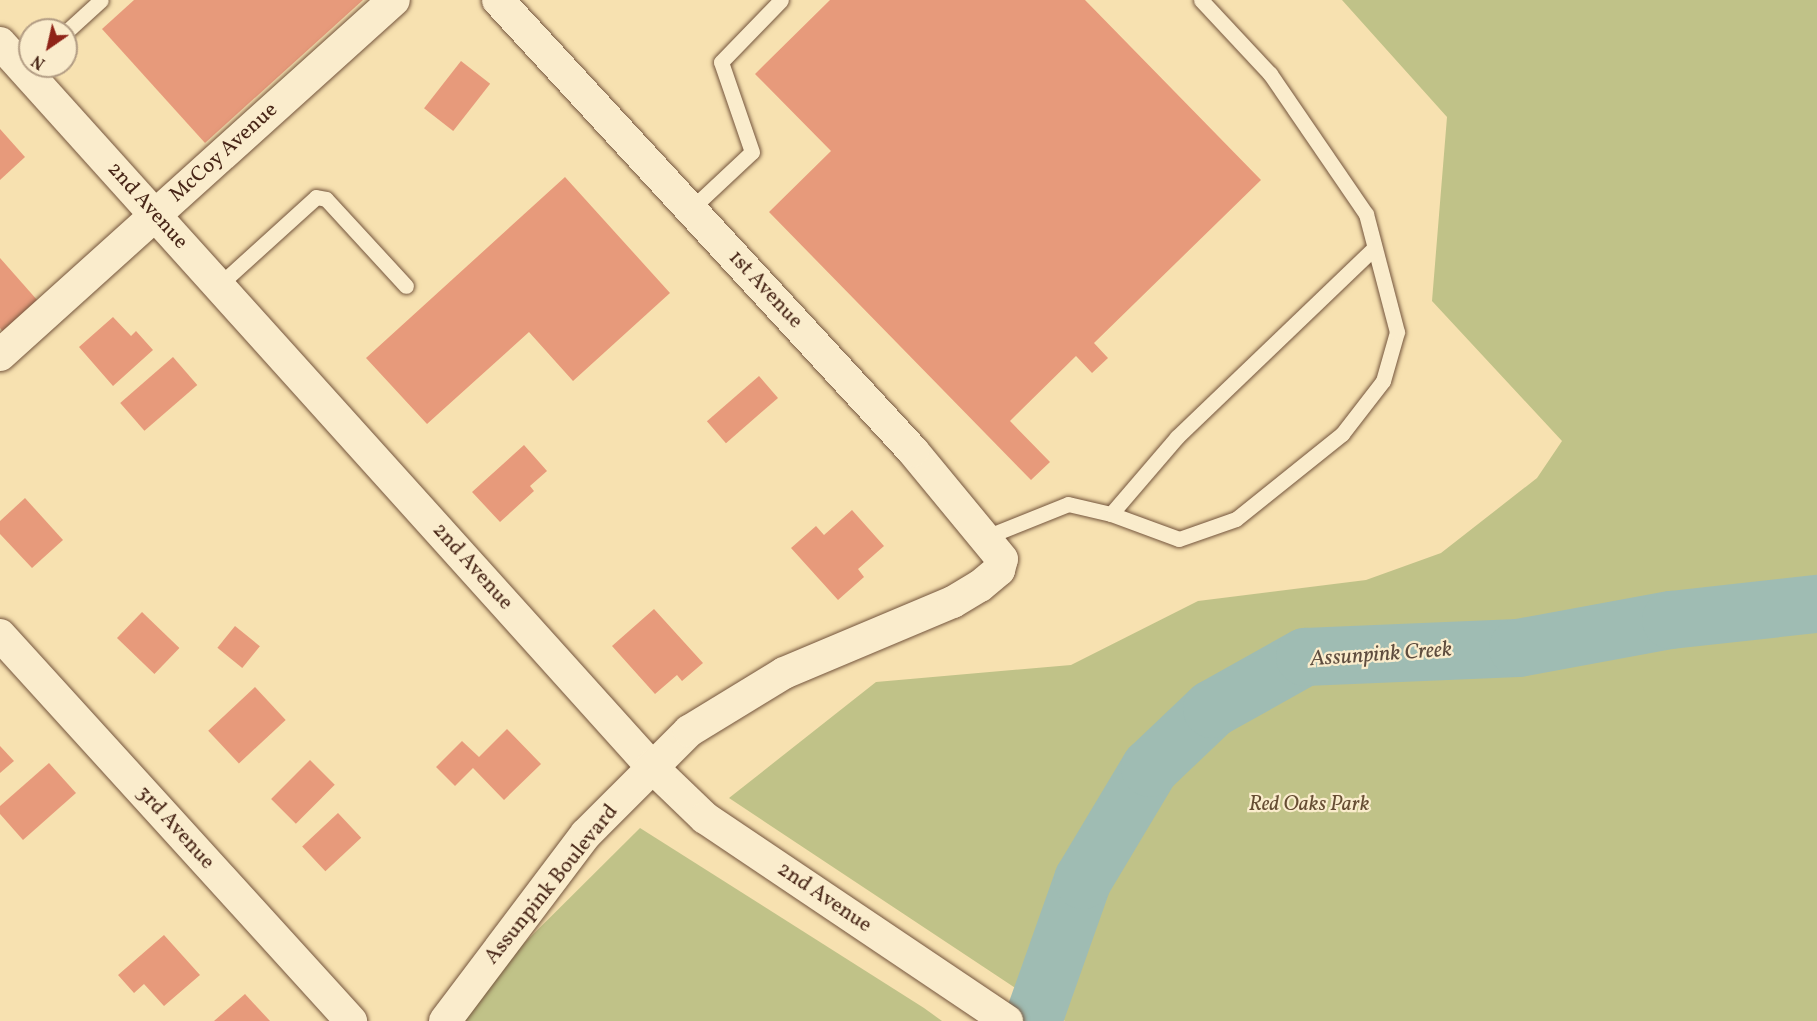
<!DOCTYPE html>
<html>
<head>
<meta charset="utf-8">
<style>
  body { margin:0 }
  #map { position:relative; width:1817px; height:1021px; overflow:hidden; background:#f7e1b0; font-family:Vollkorn,serif }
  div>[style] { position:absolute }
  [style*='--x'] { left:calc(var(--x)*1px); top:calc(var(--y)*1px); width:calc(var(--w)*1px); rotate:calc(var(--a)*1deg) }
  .green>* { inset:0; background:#c0c288 }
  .river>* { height:58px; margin:-29px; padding:0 29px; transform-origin:29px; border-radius:29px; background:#9fbcb3 }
  .building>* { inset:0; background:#e79a7b; transform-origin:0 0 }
  .roads { filter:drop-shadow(0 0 2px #74553d) drop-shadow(0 0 2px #74553d) }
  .service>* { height:15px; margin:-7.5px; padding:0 7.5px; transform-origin:7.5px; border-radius:7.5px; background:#faeccc }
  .minor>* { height:32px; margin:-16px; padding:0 16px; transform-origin:16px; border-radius:16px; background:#faeccc }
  span { translate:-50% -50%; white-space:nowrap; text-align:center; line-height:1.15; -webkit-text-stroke:4.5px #faeccc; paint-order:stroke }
  .street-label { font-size:21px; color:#482617 }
  .park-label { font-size:21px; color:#664d33; font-style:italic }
  .water-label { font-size:22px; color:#5e4c3e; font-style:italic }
  .north { position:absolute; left:18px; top:18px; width:60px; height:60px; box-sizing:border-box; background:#faeccc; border:2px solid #b39d84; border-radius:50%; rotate:214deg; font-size:16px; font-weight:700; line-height:24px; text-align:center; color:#482617 }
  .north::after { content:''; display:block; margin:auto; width:21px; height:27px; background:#8f2418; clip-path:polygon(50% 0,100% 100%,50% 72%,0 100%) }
</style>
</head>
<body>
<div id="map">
  <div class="green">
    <i style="clip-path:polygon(1342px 0,1817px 0,1817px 1021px,1065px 1021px,729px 798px,876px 682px,1071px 665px,1198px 601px,1366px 580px,1441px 553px,1537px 478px,1562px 441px,1432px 301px,1447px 117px)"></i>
    <i style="clip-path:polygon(640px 828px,924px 1008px,942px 1021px,446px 1021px)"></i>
  </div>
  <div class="river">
    <i style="--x:1033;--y:1021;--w:150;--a:-70.5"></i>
    <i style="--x:1083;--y:880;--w:131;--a:-59.1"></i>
    <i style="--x:1150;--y:768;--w:86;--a:-43.6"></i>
    <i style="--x:1212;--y:709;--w:107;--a:-29.2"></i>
    <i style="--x:1305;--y:657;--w:213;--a:-2.4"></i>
    <i style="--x:1518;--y:648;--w:156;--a:-10.4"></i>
    <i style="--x:1671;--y:620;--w:147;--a:-6.3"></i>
  </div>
  <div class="building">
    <i style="clip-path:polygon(134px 0,363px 0,205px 143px,102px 29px)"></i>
    <i style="clip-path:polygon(830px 0,1085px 0,1261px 180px,1094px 343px,1108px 358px,1092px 373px,1076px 356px,1010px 421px,1050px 462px,1031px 480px,769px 212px,831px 151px,755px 74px)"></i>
    <i style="left:461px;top:61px;width:37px;height:60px;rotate:38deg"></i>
    <i style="clip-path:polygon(0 129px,25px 157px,0 180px)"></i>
    <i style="clip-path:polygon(565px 177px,670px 293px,573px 381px,529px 332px,427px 424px,366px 358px)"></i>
    <i style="clip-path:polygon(0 258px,38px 301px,3px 332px,0 328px)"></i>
    <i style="clip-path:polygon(113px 317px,131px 336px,136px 331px,153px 350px,113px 386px,79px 347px)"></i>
    <i style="left:173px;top:357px;width:37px;height:70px;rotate:49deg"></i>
    <i style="left:759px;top:376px;width:29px;height:69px;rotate:49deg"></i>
    <i style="clip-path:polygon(524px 445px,547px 471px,530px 486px,534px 491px,500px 522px,472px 492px)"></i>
    <i style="clip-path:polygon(25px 498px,63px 540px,32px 568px,0 534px,0 521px)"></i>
    <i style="clip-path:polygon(852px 510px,884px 546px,858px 569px,864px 577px,838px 600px,791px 548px,816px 526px,824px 535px)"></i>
    <i style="clip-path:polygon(654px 609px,703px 663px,682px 681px,677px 675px,655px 694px,612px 646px)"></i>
    <i style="left:142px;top:612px;width:52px;height:36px;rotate:44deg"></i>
    <i style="left:235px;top:626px;width:32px;height:28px;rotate:39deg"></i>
    <i style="left:255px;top:687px;width:45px;height:64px;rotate:47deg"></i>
    <i style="clip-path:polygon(507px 729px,541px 764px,504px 800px,473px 768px,455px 786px,436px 767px,462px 741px,479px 757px)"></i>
    <i style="clip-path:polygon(0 746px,14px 761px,0 773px)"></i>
    <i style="left:310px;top:760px;width:35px;height:55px;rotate:45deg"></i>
    <i style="clip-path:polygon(49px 763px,76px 793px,23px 840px,0 814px,0 806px)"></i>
    <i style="left:338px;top:813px;width:34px;height:49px;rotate:47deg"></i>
    <i style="clip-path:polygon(164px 935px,200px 975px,164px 1006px,144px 984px,134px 993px,118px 975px)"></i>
    <i style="clip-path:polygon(245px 994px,270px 1021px,214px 1021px)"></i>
  </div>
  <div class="roads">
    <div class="service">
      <i style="--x:66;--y:32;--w:47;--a:-42.4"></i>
      <i style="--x:691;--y:209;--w:83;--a:-43.1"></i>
      <i style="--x:752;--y:152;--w:95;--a:-109"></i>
      <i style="--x:721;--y:62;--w:86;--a:-45.9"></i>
      <i style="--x:218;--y:286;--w:132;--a:-42.2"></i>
      <i style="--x:316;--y:197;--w:10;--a:11"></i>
      <i style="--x:326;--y:199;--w:118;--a:47.4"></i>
      <i style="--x:1111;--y:514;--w:101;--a:-49.4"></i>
      <i style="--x:1177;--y:437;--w:273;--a:-43.8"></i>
      <i style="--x:986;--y:537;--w:88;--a:-21.9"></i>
      <i style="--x:1068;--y:504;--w:44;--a:13.1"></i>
      <i style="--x:1111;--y:514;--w:72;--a:20.2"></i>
      <i style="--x:1179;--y:539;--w:60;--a:-19.3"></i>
      <i style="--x:1236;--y:519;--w:136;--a:-38.7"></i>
      <i style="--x:1342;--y:434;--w:67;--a:-52.3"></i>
      <i style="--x:1383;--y:381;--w:51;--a:-74.1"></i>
      <i style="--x:1397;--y:332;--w:122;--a:-104.7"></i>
      <i style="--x:1366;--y:214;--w:170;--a:-124.4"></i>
      <i style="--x:1270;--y:74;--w:101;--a:-133"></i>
    </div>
    <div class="minor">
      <i style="--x:0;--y:43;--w:973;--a:48"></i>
      <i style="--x:651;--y:766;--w:75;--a:43.9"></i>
      <i style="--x:705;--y:818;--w:364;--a:33.9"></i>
      <i style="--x:0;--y:355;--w:530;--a:-42.02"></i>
      <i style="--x:0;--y:635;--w:522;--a:47.72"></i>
      <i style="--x:445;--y:1021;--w:234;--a:-53"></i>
      <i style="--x:586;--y:834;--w:146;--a:-45"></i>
      <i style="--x:689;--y:731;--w:111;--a:-31.4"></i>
      <i style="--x:784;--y:673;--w:183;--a:-22.8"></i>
      <i style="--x:953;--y:602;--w:31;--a:-31"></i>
      <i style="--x:980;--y:586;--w:25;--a:-40"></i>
      <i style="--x:999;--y:570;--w:11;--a:-75"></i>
      <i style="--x:1002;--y:559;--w:140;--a:-129.5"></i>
      <i style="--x:913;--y:451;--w:613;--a:-132.62"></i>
    </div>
  </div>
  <div class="street-label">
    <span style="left:224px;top:153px;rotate:-42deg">McCoy Avenue</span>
    <span style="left:147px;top:206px;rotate:48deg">2nd Avenue</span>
    <span style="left:765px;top:290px;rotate:47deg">1st Avenue</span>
    <span style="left:472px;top:567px;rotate:48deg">2nd Avenue</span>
    <span style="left:175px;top:828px;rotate:48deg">3rd Avenue</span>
    <span style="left:552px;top:885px;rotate:-51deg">Assunpink Boulevard</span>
    <span style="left:824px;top:898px;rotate:34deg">2nd Avenue</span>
  </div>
  <div class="park-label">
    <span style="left:1309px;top:805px">Red Oaks Park</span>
  </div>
  <div class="water-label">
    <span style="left:1381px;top:655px;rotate:-4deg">Assunpink Creek</span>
  </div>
  <div class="north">N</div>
</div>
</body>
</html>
